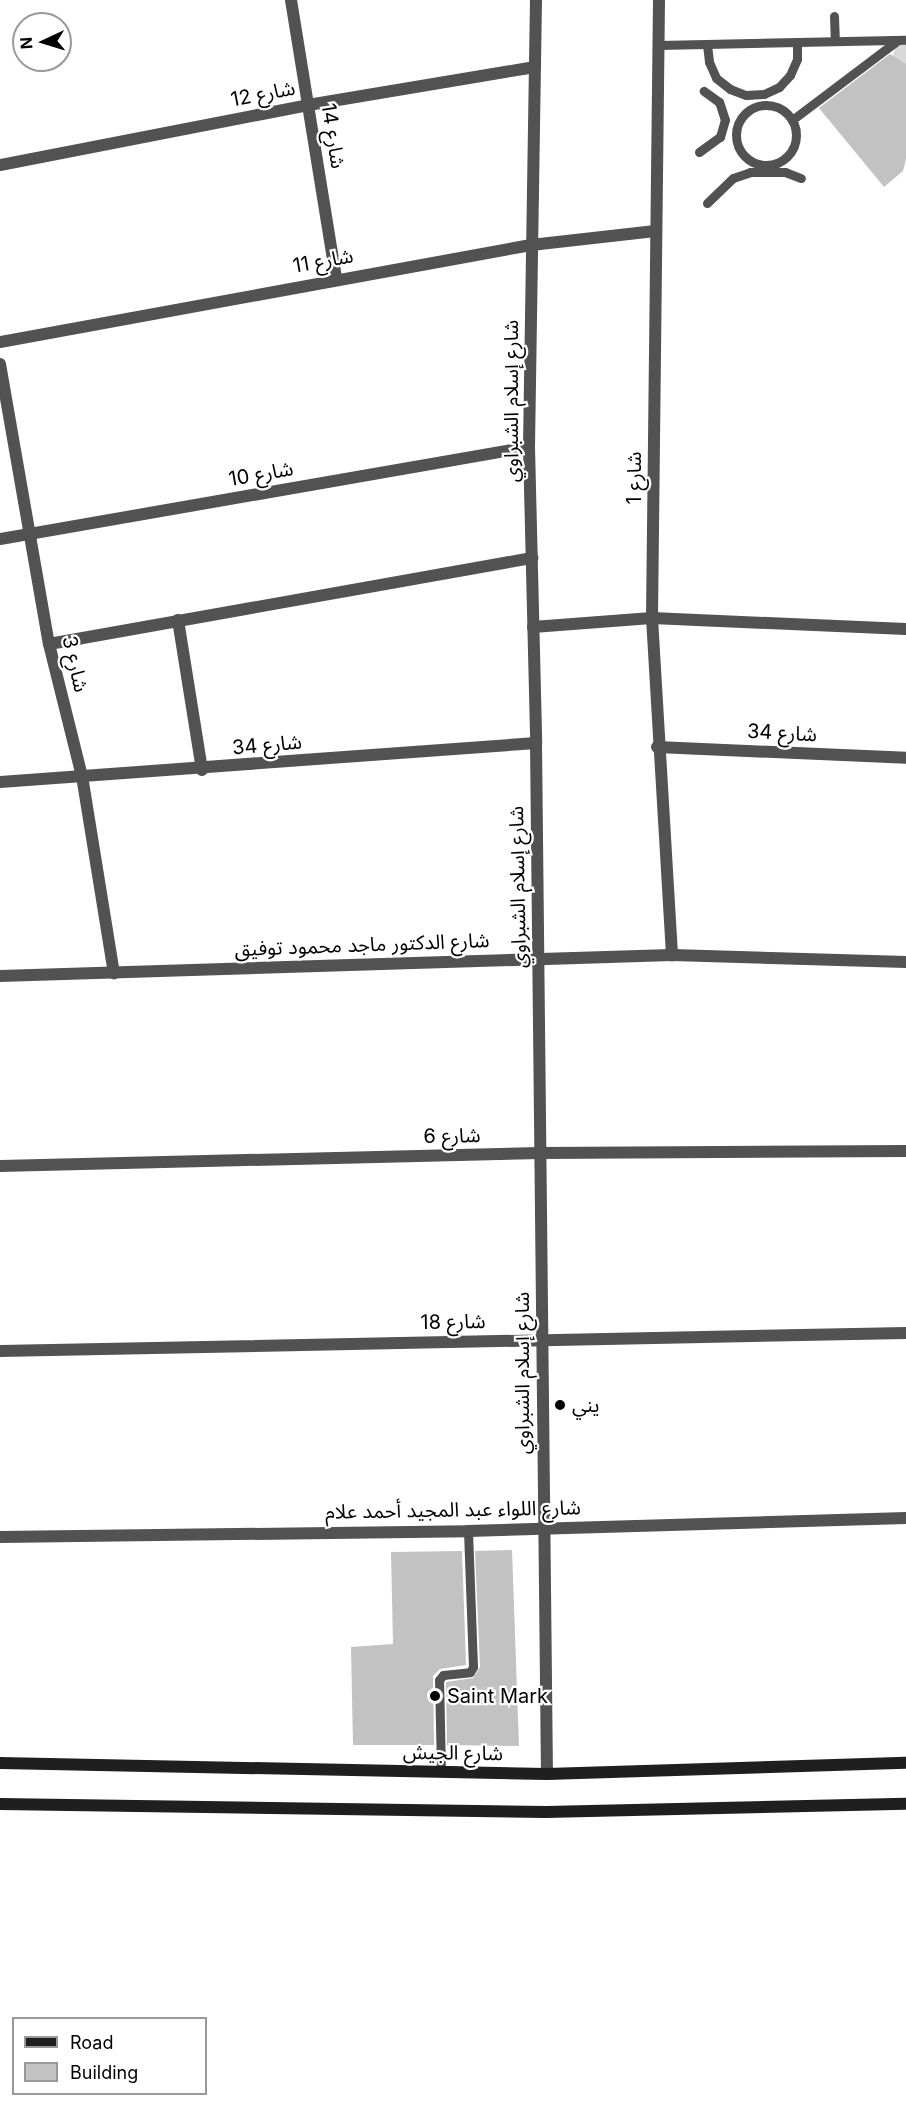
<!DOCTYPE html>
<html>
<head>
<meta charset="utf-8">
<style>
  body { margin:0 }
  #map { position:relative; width:906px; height:2107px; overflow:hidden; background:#fff; font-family:Inter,"Noto Sans Arabic",sans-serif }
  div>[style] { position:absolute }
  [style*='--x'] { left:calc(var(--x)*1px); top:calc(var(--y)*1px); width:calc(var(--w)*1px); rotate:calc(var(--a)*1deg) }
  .green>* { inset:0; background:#d9d9d9 }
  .building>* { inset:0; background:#c2c2c2 }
  .lane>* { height:9px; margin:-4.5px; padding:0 4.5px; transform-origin:4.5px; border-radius:4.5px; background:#525252 }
  .lane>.ring { margin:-4.5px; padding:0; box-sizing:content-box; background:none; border:9px solid #525252; border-radius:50% }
  .street>* { height:12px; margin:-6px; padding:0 6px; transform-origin:6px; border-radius:6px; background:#525252 }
  .secondary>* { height:12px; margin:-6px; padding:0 6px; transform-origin:6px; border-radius:6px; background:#1f1f1f }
  .dots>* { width:16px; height:16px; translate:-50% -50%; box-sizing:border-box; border:3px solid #fff; border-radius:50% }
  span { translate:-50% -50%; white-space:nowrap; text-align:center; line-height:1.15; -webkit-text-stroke:4.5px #fff; paint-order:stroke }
  .street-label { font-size:20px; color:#000 }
  .poi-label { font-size:20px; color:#000 }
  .left { translate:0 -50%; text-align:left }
  .legend { position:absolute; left:12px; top:2017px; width:195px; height:78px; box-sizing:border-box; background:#fff; border:2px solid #999; margin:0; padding:8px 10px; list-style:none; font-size:18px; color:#000 }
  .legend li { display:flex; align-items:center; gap:12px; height:30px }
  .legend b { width:30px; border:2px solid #999 }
  .north { position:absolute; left:12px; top:12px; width:60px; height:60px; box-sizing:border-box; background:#fff; border:2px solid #999; border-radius:50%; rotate:266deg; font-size:16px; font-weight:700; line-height:24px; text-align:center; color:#000 }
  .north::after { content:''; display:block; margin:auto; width:21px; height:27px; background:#000; clip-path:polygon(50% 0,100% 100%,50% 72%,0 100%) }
</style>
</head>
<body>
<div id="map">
  <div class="green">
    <i style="clip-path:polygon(906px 43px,906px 68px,893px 56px,896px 44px)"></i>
  </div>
  <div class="building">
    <i style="clip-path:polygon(890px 54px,906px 64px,906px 159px,903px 171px,884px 187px,819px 108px)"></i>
    <i style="clip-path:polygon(512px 1550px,519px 1746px,447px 1745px,446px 1682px,473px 1678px,480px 1667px,475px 1551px)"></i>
    <i style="clip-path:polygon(462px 1551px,466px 1665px,440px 1669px,433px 1676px,434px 1745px,353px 1745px,351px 1647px,393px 1644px,391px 1552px)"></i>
  </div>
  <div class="lane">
    <i style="--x:834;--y:16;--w:25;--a:88"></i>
    <i style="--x:659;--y:45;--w:247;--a:-1.2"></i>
    <i style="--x:707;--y:45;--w:17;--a:83"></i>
    <i style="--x:709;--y:62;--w:17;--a:66"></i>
    <i style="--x:716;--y:78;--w:18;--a:38"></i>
    <i style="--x:730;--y:89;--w:17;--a:21"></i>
    <i style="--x:746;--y:95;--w:18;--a:-3"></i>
    <i style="--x:764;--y:94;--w:17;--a:-25"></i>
    <i style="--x:779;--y:87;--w:16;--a:-47"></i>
    <i style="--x:790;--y:75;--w:17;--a:-66"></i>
    <i style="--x:797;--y:59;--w:17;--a:-90"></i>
    <i class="ring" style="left:736px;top:105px;width:51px;height:51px"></i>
    <i style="--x:792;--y:120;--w:133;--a:-37"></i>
    <i style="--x:699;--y:152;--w:26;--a:-36"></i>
    <i style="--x:720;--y:137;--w:18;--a:-74"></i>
    <i style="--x:725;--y:120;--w:19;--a:-108"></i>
    <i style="--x:719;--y:102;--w:19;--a:-144"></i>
    <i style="--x:707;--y:203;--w:36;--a:-44"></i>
    <i style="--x:733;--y:178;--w:18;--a:-19"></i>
    <i style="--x:750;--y:172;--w:35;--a:0"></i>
    <i style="--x:785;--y:172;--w:17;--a:21"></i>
    <i style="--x:441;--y:1772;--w:92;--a:-91.2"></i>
    <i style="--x:439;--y:1680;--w:6;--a:-51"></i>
    <i style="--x:443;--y:1675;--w:27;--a:-6"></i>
    <i style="--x:470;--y:1672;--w:6;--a:-59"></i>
    <i style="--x:473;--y:1667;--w:136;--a:-92.1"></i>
  </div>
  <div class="street">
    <i style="--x:291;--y:0;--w:282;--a:80.8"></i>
    <i style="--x:536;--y:0;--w:447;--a:90.9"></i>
    <i style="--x:529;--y:447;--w:296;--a:88.6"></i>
    <i style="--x:536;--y:743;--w:1031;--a:89.39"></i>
    <i style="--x:659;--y:0;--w:618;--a:90.65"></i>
    <i style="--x:652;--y:618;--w:338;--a:86.6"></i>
    <i style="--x:0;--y:165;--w:314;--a:-11"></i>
    <i style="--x:308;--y:105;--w:230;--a:-9.5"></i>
    <i style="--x:0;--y:342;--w:540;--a:-10.35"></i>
    <i style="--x:531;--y:245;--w:125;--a:-6.4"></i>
    <i style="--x:0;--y:364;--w:284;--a:80.1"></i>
    <i style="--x:49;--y:644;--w:136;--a:76"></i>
    <i style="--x:82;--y:776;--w:200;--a:80.8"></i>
    <i style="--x:0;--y:539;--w:537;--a:-9.87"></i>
    <i style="--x:178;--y:620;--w:152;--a:80.9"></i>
    <i style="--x:533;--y:627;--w:119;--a:-4.3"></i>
    <i style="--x:652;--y:618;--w:254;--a:2.5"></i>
    <i style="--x:49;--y:644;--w:491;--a:-10.1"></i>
    <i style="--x:657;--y:747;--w:249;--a:2.5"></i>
    <i style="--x:0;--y:782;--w:537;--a:-4.16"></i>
    <i style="--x:0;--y:976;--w:672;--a:-1.79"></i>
    <i style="--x:672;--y:955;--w:234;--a:1.7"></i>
    <i style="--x:0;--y:1166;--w:540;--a:-1.38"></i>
    <i style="--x:540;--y:1153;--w:366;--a:-0.3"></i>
    <i style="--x:0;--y:1351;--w:906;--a:-1.14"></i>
    <i style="--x:0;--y:1537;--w:468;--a:-0.7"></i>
    <i style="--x:468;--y:1531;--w:438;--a:-1.7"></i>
  </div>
  <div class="secondary">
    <i style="--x:0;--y:1763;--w:547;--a:1.15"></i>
    <i style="--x:547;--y:1774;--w:359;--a:-1.8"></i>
    <i style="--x:0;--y:1804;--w:546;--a:0.84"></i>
    <i style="--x:546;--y:1812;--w:360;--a:-1.3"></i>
  </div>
  <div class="dots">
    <i style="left:560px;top:1405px;background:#000"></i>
    <i style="left:435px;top:1696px;background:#000"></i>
  </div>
  <div class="street-label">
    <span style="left:263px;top:94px;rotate:-11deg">شارع 12</span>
    <span style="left:333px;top:136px;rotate:81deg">شارع 14</span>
    <span style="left:323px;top:261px;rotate:-10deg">شارع 11</span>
    <span style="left:511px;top:401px;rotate:-90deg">شارع إسلام الشبراوي</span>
    <span style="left:261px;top:474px;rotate:-10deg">شارع 10</span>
    <span style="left:634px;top:478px;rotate:-90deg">شارع 1</span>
    <span style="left:75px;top:664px;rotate:77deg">شارع 3</span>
    <span style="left:782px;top:733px;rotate:3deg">شارع 34</span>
    <span style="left:267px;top:745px;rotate:-5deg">شارع 34</span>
    <span style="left:518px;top:887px;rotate:-91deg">شارع إسلام الشبراوي</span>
    <span style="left:362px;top:945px;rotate:-2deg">شارع الدكتور ماجد محمود توفيق</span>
    <span style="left:452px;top:1136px;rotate:-1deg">شارع 6</span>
    <span style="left:453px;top:1322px;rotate:-1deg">شارع 18</span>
    <span style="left:522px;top:1373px;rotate:-90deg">شارع إسلام الشبراوي</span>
    <span style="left:453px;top:1510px;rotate:-1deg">شارع اللواء عبد المجيد أحمد علام</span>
    <span style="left:453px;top:1753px;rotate:1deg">شارع الجيش</span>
  </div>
  <div class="poi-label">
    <span class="left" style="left:572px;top:1405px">يني</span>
    <span class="left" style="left:447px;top:1696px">Saint Mark</span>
  </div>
  <ul class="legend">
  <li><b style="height:8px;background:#1f1f1f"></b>Road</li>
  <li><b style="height:16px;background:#c2c2c2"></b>Building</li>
  </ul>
  <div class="north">N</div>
</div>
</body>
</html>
